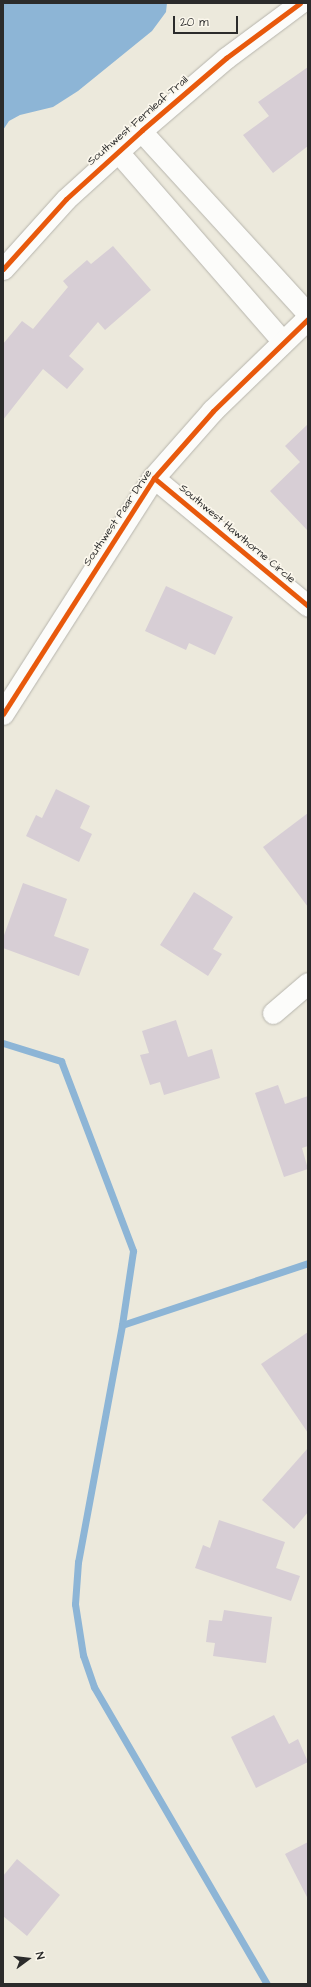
<!DOCTYPE html>
<html>
<head>
<meta charset="utf-8">
<style>
  body { margin:0 }
  #map { position:relative; width:311px; height:1987px; overflow:hidden; background:#ece9dc; font-family:"Architects Daughter",sans-serif }
  div>[style] { position:absolute }
  [style*='--x'] { left:calc(var(--x)*1px); top:calc(var(--y)*1px); width:calc(var(--w)*1px); rotate:calc(var(--a)*1deg) }
  .water>* { inset:0; background:#8db5d6 }
  .stream>* { height:7px; margin:-3.5px; padding:0 3.5px; transform-origin:3.5px; border-radius:3.5px; background:#8db5d6 }
  .building>* { inset:0; background:#d7ced5 }
  .roads { filter:drop-shadow(0 0 1px #b6b4ac) drop-shadow(0 0 1px #b6b4ac) }
  .minor>* { height:21px; margin:-10.5px; padding:0 10.5px; transform-origin:10.5px; border-radius:10.5px; background:#fcfcfa }
  .tertiary>* { height:22px; margin:-11px; padding:0 11px; transform-origin:11px; border-radius:11px; background:#fcfcfa }
  .cycleway>* { height:5px; margin:-2.5px; padding:0 2.5px; transform-origin:2.5px; border-radius:2.5px; background:#e8590c }
  span { translate:-50% -50%; white-space:nowrap; text-align:center; line-height:1.15; -webkit-text-stroke:3.5px #fbf7ec; paint-order:stroke }
  .street-label { font-size:11px; color:#2b2b2b }
  .frame { position:absolute; inset:0; border:4px solid #2b2b2b; pointer-events:none }
  .north { position:absolute; left:8px; top:1939px; width:40px; height:40px; -webkit-text-stroke:3px #fbf7ec; paint-order:stroke; rotate:75deg; font-size:11px; font-weight:700; line-height:16px; text-align:center; color:#2b2b2b }
  .north::after { content:''; display:block; margin:auto; width:14px; height:18px; background:#2b2b2b; clip-path:polygon(50% 0,100% 100%,50% 72%,0 100%) }
  .scale { position:absolute; left:173px; top:16px; width:65px; height:18px; box-sizing:border-box; border:2px solid #2b2b2b; border-top:0; padding-left:5px; font-size:12px; line-height:14px; white-space:nowrap; color:#2b2b2b; -webkit-text-stroke:3px #fbf7ec; paint-order:stroke }
</style>
</head>
<body>
<div id="map">
  <div class="water">
    <i style="clip-path:polygon(3px 3px,167px 3px,166px 12px,152px 31px,78px 91px,53px 107px,20px 115px,9px 121px,3px 130px)"></i>
  </div>
  <div class="stream">
    <i style="--x:3;--y:1043;--w:61;--a:17.2"></i>
    <i style="--x:61;--y:1061;--w:203;--a:69.2"></i>
    <i style="--x:133;--y:1251;--w:75;--a:98.5"></i>
    <i style="--x:122;--y:1325;--w:241;--a:100.5"></i>
    <i style="--x:78;--y:1562;--w:42;--a:94.1"></i>
    <i style="--x:75;--y:1604;--w:52;--a:81.1"></i>
    <i style="--x:83;--y:1655;--w:34;--a:71"></i>
    <i style="--x:94;--y:1687;--w:344;--a:59.8"></i>
    <i style="--x:122;--y:1325;--w:196;--a:-18.4"></i>
  </div>
  <div class="building">
    <i style="clip-path:polygon(308px 67px,308px 146px,273px 173px,243px 135px,269px 116px,258px 102px)"></i>
    <i style="clip-path:polygon(113px 246px,151px 290px,105px 330px,98px 322px,69px 356px,84px 369px,67px 389px,43px 369px,3px 420px,3px 344px,22px 321px,33px 329px,68px 287px,63px 281px,87px 260px,91px 264px)"></i>
    <i style="clip-path:polygon(308px 424px,308px 531px,270px 491px,300px 462px,285px 446px)"></i>
    <i style="clip-path:polygon(166px 586px,233px 617px,215px 655px,189px 643px,186px 650px,145px 631px)"></i>
    <i style="clip-path:polygon(56px 789px,90px 806px,80px 828px,92px 834px,79px 862px,26px 836px,36px 815px,42px 818px)"></i>
    <i style="clip-path:polygon(308px 813px,308px 907px,263px 847px)"></i>
    <i style="clip-path:polygon(23px 883px,67px 899px,54px 936px,89px 949px,79px 976px,3px 948px,3px 938px)"></i>
    <i style="clip-path:polygon(194px 892px,233px 917px,213px 949px,222px 954px,208px 976px,160px 945px)"></i>
    <i style="clip-path:polygon(176px 1020px,188px 1057px,212px 1049px,220px 1078px,164px 1095px,160px 1082px,150px 1085px,140px 1055px,149px 1053px,142px 1031px)"></i>
    <i style="clip-path:polygon(278px 1085px,285px 1104px,308px 1096px,308px 1146px,302px 1148px,308px 1169px,284px 1177px,255px 1093px)"></i>
    <i style="clip-path:polygon(308px 1332px,308px 1433px,261px 1364px)"></i>
    <i style="clip-path:polygon(308px 1448px,308px 1512px,294px 1529px,262px 1500px)"></i>
    <i style="clip-path:polygon(219px 1520px,285px 1542px,276px 1568px,300px 1576px,291px 1601px,195px 1568px,203px 1545px,210px 1548px)"></i>
    <i style="clip-path:polygon(224px 1610px,272px 1617px,266px 1663px,213px 1656px,215px 1643px,206px 1642px,209px 1620px,222px 1621px)"></i>
    <i style="clip-path:polygon(274px 1715px,289px 1744px,298px 1739px,308px 1762px,256px 1788px,231px 1737px)"></i>
    <i style="clip-path:polygon(308px 1842px,308px 1899px,285px 1854px)"></i>
    <i style="clip-path:polygon(17px 1859px,60px 1895px,27px 1936px,3px 1916px,3px 1876px)"></i>
  </div>
  <div class="roads">
    <div class="minor">
      <i style="--x:141;--y:131;--w:248;--a:47.6"></i>
      <i style="--x:118;--y:152;--w:252;--a:49"></i>
      <i style="--x:3;--y:269;--w:94;--a:-48"></i>
      <i style="--x:66;--y:199;--w:103;--a:-42.2"></i>
      <i style="--x:142;--y:130;--w:111;--a:-40.6"></i>
      <i style="--x:226;--y:58;--w:92;--a:-36.6"></i>
      <i style="--x:154;--y:478;--w:200;--a:39.7"></i>
      <i style="--x:273;--y:1013;--w:46;--a:-40.6"></i>
    </div>
    <div class="tertiary">
      <i style="--x:3;--y:714;--w:280;--a:-57.4"></i>
      <i style="--x:154;--y:478;--w:89;--a:-48.6"></i>
      <i style="--x:213;--y:411;--w:132;--a:-44.1"></i>
    </div>
  </div>
  <div class="cycleway">
    <i style="--x:3;--y:269;--w:94;--a:-48"></i>
    <i style="--x:66;--y:199;--w:103;--a:-42.2"></i>
    <i style="--x:142;--y:130;--w:111;--a:-40.6"></i>
    <i style="--x:226;--y:58;--w:92;--a:-36.6"></i>
    <i style="--x:154;--y:478;--w:200;--a:39.7"></i>
    <i style="--x:3;--y:714;--w:280;--a:-57.4"></i>
    <i style="--x:154;--y:478;--w:89;--a:-48.6"></i>
    <i style="--x:213;--y:411;--w:132;--a:-44.1"></i>
  </div>
  <div class="street-label">
    <span style="left:138px;top:121px;rotate:-41deg">Southwest Fernleaf Trail</span>
    <span style="left:118px;top:518px;rotate:-56deg">Southwest Paar Drive</span>
    <span style="left:237px;top:534px;rotate:40deg">Southwest Hawthorne Circle</span>
  </div>
  <div class="frame"></div>
  <div class="north">N</div>
  <div class="scale">20 m</div>
</div>
</body>
</html>
